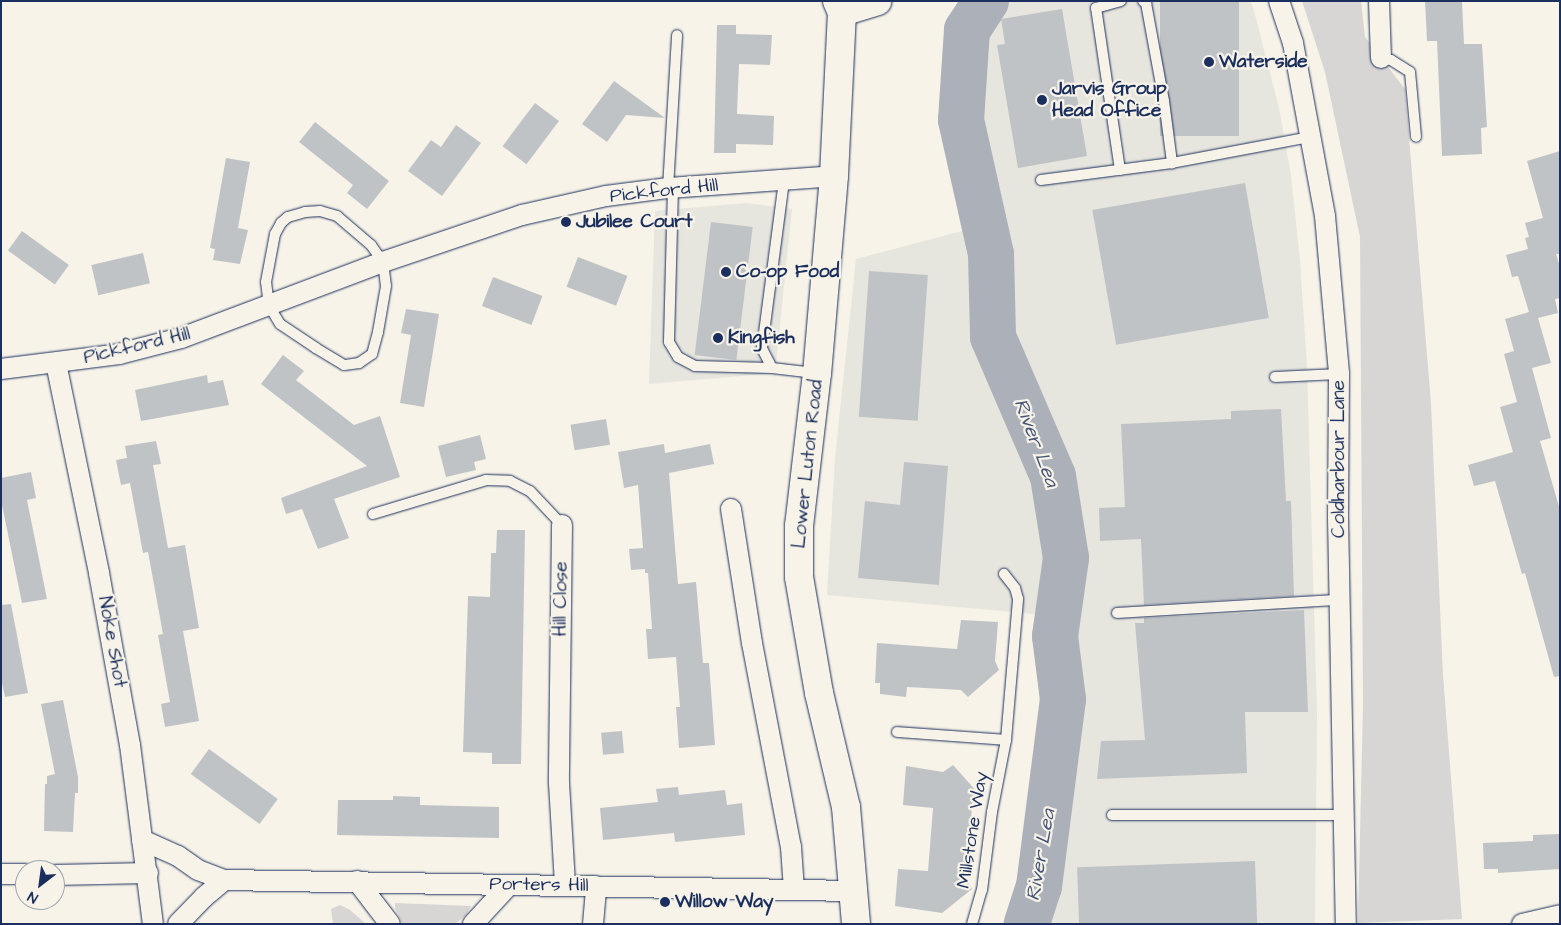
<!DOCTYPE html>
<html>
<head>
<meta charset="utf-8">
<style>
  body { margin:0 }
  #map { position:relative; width:1561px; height:925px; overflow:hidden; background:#f7f3e8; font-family:"Architects Daughter",sans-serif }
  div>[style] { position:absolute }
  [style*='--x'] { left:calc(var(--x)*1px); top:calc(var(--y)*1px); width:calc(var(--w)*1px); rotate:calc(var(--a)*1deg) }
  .built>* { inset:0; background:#e6e5de }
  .green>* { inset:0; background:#d7d6d4 }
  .river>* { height:46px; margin:-23px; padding:0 23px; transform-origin:23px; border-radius:23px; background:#acb0b9 }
  .building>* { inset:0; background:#c0c3c5; transform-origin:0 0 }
  .roads { filter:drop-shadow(0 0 1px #1b2f5e) drop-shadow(0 0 1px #1b2f5e) }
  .lane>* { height:10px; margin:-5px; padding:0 5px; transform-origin:5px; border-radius:5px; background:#f7f3e8 }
  .street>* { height:20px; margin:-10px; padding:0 10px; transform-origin:10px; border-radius:10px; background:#f7f3e8 }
  .secondary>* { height:28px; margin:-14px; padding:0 14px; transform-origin:14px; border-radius:14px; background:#f7f3e8 }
  .dots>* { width:14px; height:14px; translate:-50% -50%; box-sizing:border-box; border:2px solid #f7f3e8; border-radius:50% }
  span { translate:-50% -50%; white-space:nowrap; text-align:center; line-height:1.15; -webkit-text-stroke:4.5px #f7f3e8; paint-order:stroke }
  .poi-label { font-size:19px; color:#1b2f5e; font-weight:700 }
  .left { translate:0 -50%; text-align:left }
  .street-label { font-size:19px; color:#1b2f5e }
  .water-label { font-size:20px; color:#465679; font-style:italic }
  .frame { position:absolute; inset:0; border:2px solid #1b2f5e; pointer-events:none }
  .north { position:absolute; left:15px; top:860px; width:50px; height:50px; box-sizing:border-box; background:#f7f3e8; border:1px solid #9fa5b1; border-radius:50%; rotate:210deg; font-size:14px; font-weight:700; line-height:20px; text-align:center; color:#1b2f5e }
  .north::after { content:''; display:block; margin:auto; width:18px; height:22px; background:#1b2f5e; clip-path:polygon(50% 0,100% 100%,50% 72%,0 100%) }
</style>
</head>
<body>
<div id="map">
  <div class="built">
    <i style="clip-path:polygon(1007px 1px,1250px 1px,1253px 7px,1279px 108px,1291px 175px,1300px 260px,1307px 367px,1317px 713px,1315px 924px,1041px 924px,1054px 888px,1076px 702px,1065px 653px,1078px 560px,1062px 468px,1050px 429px,998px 289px,992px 215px,977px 137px,977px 72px,981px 40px,992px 16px)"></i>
    <i style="clip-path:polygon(746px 203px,792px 209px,775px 373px,649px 384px,655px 211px)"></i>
    <i style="clip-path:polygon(962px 231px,975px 291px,983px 359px,1030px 458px,1046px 521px,1044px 615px,827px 595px,835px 458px,856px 259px)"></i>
  </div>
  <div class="green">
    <i style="clip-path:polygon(1302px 1px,1361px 1px,1365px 37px,1405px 89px,1431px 403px,1443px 675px,1462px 919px,1358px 923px,1363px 704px,1360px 237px,1325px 72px)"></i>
    <i style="clip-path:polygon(395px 903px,471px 906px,466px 915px,455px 924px,403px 924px,395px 908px)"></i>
    <i style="clip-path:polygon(340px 905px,350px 910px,366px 924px,333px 924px,331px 909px)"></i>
  </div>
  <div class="river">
    <i style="--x:986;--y:1;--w:35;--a:123"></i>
    <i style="--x:967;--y:30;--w:90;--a:93.8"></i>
    <i style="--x:961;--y:120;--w:137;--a:77.4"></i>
    <i style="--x:991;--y:254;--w:83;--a:88.6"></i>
    <i style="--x:993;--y:337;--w:151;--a:66.7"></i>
    <i style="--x:1053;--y:476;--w:83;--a:81"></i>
    <i style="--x:1066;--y:558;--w:79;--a:98"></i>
    <i style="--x:1055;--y:636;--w:64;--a:82.8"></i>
    <i style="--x:1063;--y:699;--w:189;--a:97.3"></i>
    <i style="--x:1039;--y:886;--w:40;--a:108"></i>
  </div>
  <div class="building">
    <i style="left:1160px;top:1px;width:79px;height:135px"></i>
    <i style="clip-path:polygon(1425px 1px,1462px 1px,1464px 44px,1482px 44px,1487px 127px,1481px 128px,1482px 154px,1442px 156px,1437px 41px,1427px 41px)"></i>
    <i style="clip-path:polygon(1062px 9px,1087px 156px,1018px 168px,997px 45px,1005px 44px,1001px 19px)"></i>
    <i style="clip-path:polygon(717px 25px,736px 25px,736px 34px,772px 35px,770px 65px,739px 64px,737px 114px,774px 116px,773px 145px,736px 144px,736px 153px,714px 153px)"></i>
    <i style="clip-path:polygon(614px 81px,665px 118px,626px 115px,607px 142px,582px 124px)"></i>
    <i style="left:535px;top:103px;width:30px;height:54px;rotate:37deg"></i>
    <i style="clip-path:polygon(315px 122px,389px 181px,367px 209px,347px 193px,353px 185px,299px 142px)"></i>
    <i style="clip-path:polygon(456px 125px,481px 143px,442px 196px,408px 171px,431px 140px,441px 147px)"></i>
    <i style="clip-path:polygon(1560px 151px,1560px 254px,1556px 254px,1560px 267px,1560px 298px,1555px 299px,1558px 313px,1538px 318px,1551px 363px,1532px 368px,1551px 438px,1540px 441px,1560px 510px,1560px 676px,1554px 677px,1525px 573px,1522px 574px,1495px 481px,1474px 486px,1468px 465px,1513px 452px,1500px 407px,1517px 402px,1504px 354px,1514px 351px,1505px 319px,1529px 312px,1518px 276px,1512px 277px,1506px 255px,1528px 249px,1525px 238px,1529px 237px,1525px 223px,1543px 218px,1527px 161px)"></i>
    <i style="clip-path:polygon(226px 158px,250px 162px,238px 228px,248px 230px,240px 264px,213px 260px,215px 249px,210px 248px)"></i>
    <i style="left:1245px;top:183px;width:137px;height:155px;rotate:80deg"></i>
    <i style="left:711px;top:222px;width:42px;height:134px;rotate:7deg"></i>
    <i style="left:22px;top:231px;width:58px;height:24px;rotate:36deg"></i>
    <i style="left:143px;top:253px;width:31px;height:53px;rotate:77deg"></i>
    <i style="left:578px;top:257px;width:53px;height:32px;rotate:21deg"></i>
    <i style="left:869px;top:271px;width:59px;height:146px;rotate:4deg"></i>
    <i style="left:493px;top:277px;width:53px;height:31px;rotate:21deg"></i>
    <i style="clip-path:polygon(406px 309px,439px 314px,424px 407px,400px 403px,411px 335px,401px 333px)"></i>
    <i style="clip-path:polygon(283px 355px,304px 371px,296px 380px,354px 425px,380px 416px,400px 477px,334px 499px,349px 538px,318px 549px,302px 509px,286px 514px,281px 498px,367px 466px,261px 384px)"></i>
    <i style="clip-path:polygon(207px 375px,208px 383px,223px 380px,229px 405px,141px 421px,135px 390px)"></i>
    <i style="clip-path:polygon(1281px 409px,1286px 501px,1291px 501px,1294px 596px,1144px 605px,1141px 539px,1100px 541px,1099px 508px,1125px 507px,1121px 424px,1231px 419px,1231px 411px)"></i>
    <i style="left:606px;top:419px;width:26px;height:36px;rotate:81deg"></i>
    <i style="clip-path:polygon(480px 435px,486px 459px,474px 462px,476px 470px,446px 477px,438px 446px)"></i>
    <i style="clip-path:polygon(156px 441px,161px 464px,153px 465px,168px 548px,185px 545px,199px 628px,183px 631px,199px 721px,165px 727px,161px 704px,170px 702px,158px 635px,163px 634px,148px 552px,143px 553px,130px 483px,121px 485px,116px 460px,127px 458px,125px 446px)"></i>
    <i style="clip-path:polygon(664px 444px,665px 453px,710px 444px,714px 464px,669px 473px,678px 584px,696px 582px,703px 663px,709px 663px,715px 745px,679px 748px,676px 707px,680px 707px,676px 657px,648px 659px,646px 629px,652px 629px,648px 573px,645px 573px,645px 569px,631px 570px,629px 549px,643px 548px,638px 485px,624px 488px,618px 452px)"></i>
    <i style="clip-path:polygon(904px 462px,948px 466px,939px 585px,858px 578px,865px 501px,900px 505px)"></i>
    <i style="clip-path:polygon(31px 472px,36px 498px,27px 500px,47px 599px,22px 603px,1px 500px,1px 478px)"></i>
    <i style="clip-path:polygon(497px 530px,525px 530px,521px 764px,492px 764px,492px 753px,463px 752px,468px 596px,490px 597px,491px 553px,496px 553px)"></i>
    <i style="clip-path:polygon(11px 604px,28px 693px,5px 697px,1px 678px,1px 605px)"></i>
    <i style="clip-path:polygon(1304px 610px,1308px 712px,1245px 712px,1247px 773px,1097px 779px,1101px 741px,1145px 740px,1135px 623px,1144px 623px,1144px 618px)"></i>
    <i style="clip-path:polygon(961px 620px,998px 622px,995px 661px,999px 670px,968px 697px,961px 690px,907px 687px,906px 697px,880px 694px,880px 683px,875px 683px,877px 643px,957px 649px)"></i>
    <i style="clip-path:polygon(63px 700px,78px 777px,78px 793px,75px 793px,73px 832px,44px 831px,45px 784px,47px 784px,47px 776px,55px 774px,41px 704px)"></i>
    <i style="left:622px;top:731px;width:22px;height:21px;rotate:85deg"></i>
    <i style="left:209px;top:749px;width:85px;height:31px;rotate:36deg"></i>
    <i style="clip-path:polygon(953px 765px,979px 794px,972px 804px,967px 881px,972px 889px,942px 913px,895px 906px,898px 869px,928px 871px,933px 808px,903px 805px,906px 766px,943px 772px)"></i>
    <i style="clip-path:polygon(678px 787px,679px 795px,725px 790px,727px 805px,742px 803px,745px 835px,675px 842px,674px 833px,603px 840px,600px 808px,658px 802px,656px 789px)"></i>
    <i style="clip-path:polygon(393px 796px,420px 797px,420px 805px,499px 807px,499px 838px,337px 835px,338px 800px,393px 800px)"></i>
    <i style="clip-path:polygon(1560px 834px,1560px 869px,1498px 873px,1498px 869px,1484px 869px,1483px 843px,1533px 841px,1533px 835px)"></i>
    <i style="left:1255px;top:861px;width:63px;height:178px;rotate:88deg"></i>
  </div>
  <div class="roads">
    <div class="lane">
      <i style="--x:1143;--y:1;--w:4;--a:34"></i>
      <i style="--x:1146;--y:3;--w:100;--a:79.6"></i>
      <i style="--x:1164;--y:101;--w:63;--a:82.6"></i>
      <i style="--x:1381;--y:58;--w:10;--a:11"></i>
      <i style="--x:1391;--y:60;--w:22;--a:32"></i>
      <i style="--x:1410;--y:72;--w:65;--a:84.7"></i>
      <i style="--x:1120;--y:170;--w:164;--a:-98.4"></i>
      <i style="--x:1096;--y:8;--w:26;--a:-16"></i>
      <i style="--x:1041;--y:180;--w:132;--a:-7.4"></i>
      <i style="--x:1172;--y:163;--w:140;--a:-10.7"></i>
      <i style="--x:668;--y:188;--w:153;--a:-86.6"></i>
      <i style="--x:673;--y:188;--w:154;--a:91.5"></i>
      <i style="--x:669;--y:342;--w:17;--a:59"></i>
      <i style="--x:678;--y:357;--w:19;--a:28"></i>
      <i style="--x:695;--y:366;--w:77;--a:1.5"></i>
      <i style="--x:772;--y:368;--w:43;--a:6.6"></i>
      <i style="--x:320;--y:211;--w:18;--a:16"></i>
      <i style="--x:337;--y:216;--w:45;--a:40.5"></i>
      <i style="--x:371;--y:245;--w:21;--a:55"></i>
      <i style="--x:383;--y:262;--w:24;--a:83"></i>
      <i style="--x:386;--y:286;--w:47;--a:99.9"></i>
      <i style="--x:378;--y:332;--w:23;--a:105"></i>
      <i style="--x:372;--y:354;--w:16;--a:145"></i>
      <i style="--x:359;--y:363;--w:15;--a:172"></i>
      <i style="--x:344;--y:365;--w:33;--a:-149"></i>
      <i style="--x:316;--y:348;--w:43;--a:-146.3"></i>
      <i style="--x:280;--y:324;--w:21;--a:-121"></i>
      <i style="--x:269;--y:306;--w:24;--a:-97"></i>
      <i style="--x:266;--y:282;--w:49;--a:-79.4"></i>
      <i style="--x:275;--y:234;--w:13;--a:-61"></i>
      <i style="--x:281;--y:223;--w:9;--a:-41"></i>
      <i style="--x:288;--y:217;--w:18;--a:-16"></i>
      <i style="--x:305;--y:212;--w:15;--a:-4"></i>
      <i style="--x:772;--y:368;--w:22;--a:-117"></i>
      <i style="--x:762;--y:348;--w:169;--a:-82.5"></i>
      <i style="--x:1275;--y:377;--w:64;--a:-2.7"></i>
      <i style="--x:373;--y:514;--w:118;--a:-16.7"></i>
      <i style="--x:486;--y:480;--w:24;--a:2"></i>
      <i style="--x:510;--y:481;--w:22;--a:27"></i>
      <i style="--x:530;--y:491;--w:47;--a:46.7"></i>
      <i style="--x:1117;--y:613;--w:222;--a:-3.4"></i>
      <i style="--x:897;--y:732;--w:109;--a:4.2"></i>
      <i style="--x:1112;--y:815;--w:231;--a:0"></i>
      <i style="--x:972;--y:924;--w:35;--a:-74"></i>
      <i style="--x:982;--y:890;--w:79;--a:-82.7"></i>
      <i style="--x:992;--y:812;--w:73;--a:-79"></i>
      <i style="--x:1006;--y:740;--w:142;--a:-85.1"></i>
      <i style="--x:1018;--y:599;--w:11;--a:-105"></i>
      <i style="--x:1015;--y:588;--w:18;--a:-128"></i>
    </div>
    <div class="street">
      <i style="--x:1279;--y:1;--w:44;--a:71.6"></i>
      <i style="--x:1293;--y:43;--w:176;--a:79.5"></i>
      <i style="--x:1325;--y:216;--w:159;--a:84.9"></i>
      <i style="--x:1339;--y:374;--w:143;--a:90.4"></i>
      <i style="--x:1338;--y:517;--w:407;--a:88.9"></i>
      <i style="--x:1379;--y:1;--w:57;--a:88"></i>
      <i style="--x:56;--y:363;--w:214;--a:78.4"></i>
      <i style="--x:99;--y:573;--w:175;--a:79.8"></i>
      <i style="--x:130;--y:745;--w:180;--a:82.7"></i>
      <i style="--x:1;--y:369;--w:119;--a:-7.2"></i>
      <i style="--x:119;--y:354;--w:64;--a:-14.5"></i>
      <i style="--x:181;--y:338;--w:216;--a:-20.6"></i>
      <i style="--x:383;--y:262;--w:147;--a:-18.7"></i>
      <i style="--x:522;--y:215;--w:86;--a:-12.7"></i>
      <i style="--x:606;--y:196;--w:63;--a:-7.4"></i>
      <i style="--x:668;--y:188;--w:166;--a:-4.1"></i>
      <i style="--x:731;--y:509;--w:136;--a:81.1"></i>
      <i style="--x:752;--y:643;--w:208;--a:79.2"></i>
      <i style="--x:791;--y:847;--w:43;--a:86"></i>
      <i style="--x:562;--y:525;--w:258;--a:90.7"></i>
      <i style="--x:559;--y:783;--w:102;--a:86.6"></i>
      <i style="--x:142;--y:840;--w:39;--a:24"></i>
      <i style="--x:178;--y:856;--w:24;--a:35"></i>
      <i style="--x:198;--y:870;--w:28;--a:21"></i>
      <i style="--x:224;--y:880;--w:631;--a:1"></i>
      <i style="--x:1;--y:874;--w:24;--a:0"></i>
      <i style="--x:55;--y:875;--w:93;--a:-1.2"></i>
      <i style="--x:357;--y:881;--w:54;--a:52.5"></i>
      <i style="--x:178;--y:924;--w:37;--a:-46"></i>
      <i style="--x:204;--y:897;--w:26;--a:-40"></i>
      <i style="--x:473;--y:924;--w:53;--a:-47.3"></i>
      <i style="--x:593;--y:924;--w:38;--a:-85"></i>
      <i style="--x:1522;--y:924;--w:39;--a:-13"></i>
    </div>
    <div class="secondary">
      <i style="--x:837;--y:1;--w:12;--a:66"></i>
      <i style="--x:842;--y:12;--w:164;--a:92.8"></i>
      <i style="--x:834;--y:176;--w:198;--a:94.9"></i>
      <i style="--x:817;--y:373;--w:154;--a:96.7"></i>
      <i style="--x:799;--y:526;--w:51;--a:90"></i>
      <i style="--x:799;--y:577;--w:118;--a:80.2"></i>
      <i style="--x:819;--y:693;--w:117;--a:76.7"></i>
      <i style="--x:846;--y:807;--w:117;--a:85.1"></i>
      <i style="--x:842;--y:12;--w:37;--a:-17"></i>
    </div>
  </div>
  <div class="dots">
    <i style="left:1209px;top:62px;background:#1b2f5e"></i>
    <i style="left:1042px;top:100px;background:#1b2f5e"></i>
    <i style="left:566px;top:222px;background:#1b2f5e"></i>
    <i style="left:726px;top:272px;background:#1b2f5e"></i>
    <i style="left:718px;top:338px;background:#1b2f5e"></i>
    <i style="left:665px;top:902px;background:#1b2f5e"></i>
  </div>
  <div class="poi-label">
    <span class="left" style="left:1219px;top:62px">Waterside</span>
    <span class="left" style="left:1052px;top:100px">Jarvis Group<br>Head Office</span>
    <span class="left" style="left:576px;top:222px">Jubilee Court</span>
    <span class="left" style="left:736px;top:272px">Co-op Food</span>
    <span class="left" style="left:728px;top:338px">Kingfish</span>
    <span class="left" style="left:675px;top:902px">Willow Way</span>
  </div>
  <div class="street-label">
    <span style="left:664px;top:191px;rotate:-6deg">Pickford Hill</span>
    <span style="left:137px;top:346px;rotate:-13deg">Pickford Hill</span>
    <span style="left:1339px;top:459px;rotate:-90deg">Coldharbour Lane</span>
    <span style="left:808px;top:464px;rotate:-84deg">Lower Luton Road</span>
    <span style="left:561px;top:599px;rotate:-89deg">Hill Close</span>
    <span style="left:112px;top:642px;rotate:80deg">Noke Shot</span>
    <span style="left:973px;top:830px;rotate:-81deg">Millstone Way</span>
    <span style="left:539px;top:885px;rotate:1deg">Porters Hill</span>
  </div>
  <div class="water-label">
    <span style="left:1036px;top:443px;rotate:69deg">River Lea</span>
    <span style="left:1041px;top:855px;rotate:-80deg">River Lea</span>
  </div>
  <div class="frame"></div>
  <div class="north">N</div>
</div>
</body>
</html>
